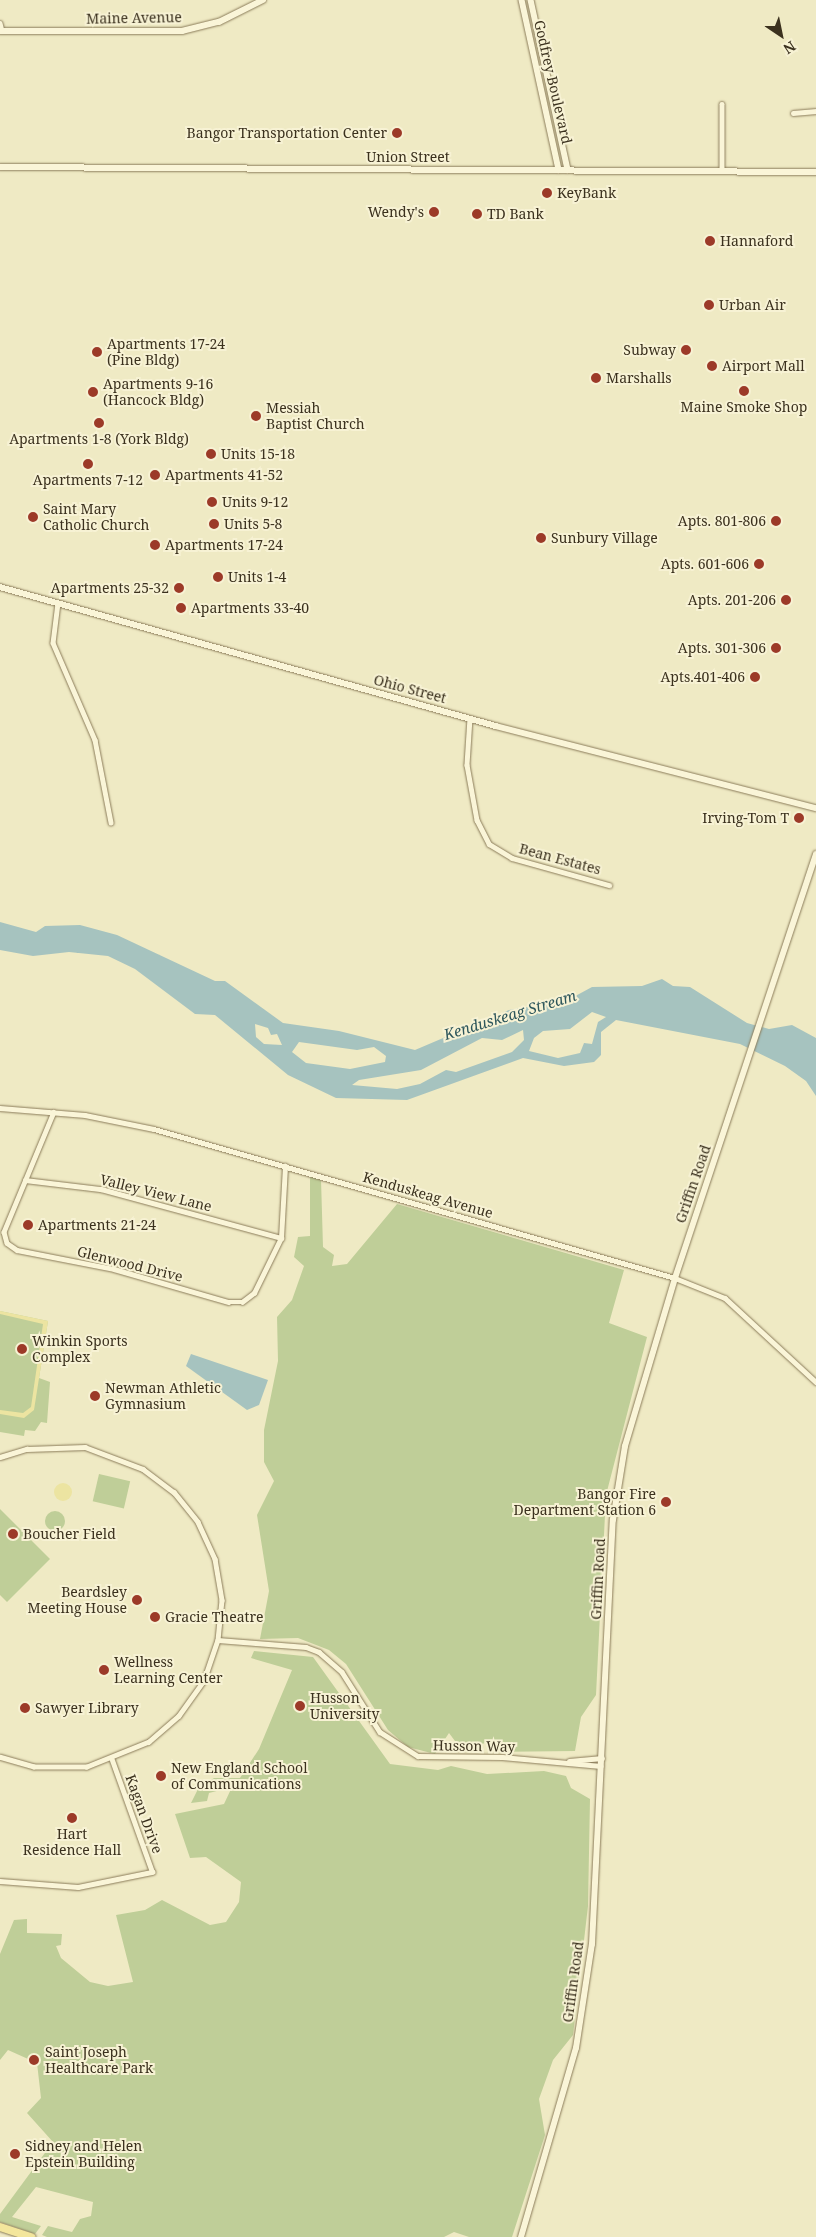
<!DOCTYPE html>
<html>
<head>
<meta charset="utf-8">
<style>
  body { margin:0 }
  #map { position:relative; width:816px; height:2237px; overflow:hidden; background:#efeac4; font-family:"Noto Serif",serif }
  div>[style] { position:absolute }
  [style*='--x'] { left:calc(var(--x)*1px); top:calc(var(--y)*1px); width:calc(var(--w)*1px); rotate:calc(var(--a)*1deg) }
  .green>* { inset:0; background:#bfce98; transform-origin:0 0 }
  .round { border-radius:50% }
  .sand>* { inset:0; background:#ece4a1 }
  .water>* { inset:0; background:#a6c3bf }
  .roads { filter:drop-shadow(0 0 1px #8b7c5a) drop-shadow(0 0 1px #8b7c5a) }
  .minor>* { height:4.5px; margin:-2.25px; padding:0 2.25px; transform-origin:2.25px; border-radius:2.25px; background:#faf5d8 }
  .tertiary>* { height:5.5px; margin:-2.75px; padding:0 2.75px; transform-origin:2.75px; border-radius:2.75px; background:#faf5d8 }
  .secondary>* { height:6px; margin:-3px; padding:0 3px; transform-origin:3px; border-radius:3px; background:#faf5d8 }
  .primary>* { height:8px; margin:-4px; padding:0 4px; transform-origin:4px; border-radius:4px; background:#f3e69c }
  .dots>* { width:14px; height:14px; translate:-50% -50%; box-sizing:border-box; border:2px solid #f7f2d4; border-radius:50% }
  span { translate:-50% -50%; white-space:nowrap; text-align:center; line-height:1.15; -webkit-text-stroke:4px #f7f2d4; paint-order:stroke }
  .street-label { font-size:14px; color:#3b311e }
  .poi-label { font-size:14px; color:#3b311e }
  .right { translate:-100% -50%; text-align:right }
  .left { translate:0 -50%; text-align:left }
  .water-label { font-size:15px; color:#2d565b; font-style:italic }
  .north { position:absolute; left:756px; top:10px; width:50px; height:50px; -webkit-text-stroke:4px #f7f2d4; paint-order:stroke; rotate:146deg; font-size:14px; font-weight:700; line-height:20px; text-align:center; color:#3b311e }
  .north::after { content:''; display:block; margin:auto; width:18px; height:22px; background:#3b311e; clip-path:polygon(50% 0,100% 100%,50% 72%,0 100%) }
</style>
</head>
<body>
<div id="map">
  <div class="green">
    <i style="clip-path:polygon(310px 1176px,321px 1179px,323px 1247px,334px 1255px,332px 1266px,347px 1264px,397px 1204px,624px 1270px,609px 1323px,647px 1337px,606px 1495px,596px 1695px,581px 1717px,575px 1751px,497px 1752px,493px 1743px,458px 1745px,449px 1733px,435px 1754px,408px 1747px,388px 1730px,346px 1664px,329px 1650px,298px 1638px,260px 1639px,269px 1591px,257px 1515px,274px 1481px,264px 1462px,264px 1430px,278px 1361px,277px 1317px,292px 1300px,304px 1266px,294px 1257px,298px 1237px,310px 1236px)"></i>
    <i style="clip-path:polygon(0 1311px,48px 1321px,39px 1378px,50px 1382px,47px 1423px,41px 1422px,35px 1431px,25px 1430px,24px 1436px,0 1432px)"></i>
    <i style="left:99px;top:1474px;width:32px;height:28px;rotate:13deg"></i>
    <i style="clip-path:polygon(0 1509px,50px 1559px,7px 1602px,0 1595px)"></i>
    <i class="round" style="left:45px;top:1511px;width:20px;height:20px"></i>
    <i style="clip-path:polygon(254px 1651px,313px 1657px,390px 1764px,438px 1770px,451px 1766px,487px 1774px,544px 1771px,566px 1776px,571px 1788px,590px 1799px,588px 1906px,573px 2035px,553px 2060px,539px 2099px,545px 2135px,512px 2237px,469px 2237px,454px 2232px,444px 2237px,47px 2237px,42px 2235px,48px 2226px,72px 2232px,80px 2219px,91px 2216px,93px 2202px,36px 2187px,12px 2217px,41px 2226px,35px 2234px,0 2222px,0 2214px,53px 2142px,27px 2113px,41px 2098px,37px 2063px,8px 2050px,0 2060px,0 1954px,14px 1920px,27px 1919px,27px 1933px,62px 1934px,61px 1945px,56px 1946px,61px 1958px,90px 1982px,108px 1986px,133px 1982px,116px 1915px,145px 1910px,162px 1900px,210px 1925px,226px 1922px,239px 1902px,241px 1882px,206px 1857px,190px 1858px,175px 1814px,224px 1804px,232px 1787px,209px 1793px,207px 1801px,191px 1803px,198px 1789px,214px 1778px,240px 1778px,259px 1749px,292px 1670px,251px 1658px)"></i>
  </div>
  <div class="sand">
    <i style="clip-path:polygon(0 1311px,48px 1321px,34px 1410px,24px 1418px,0 1414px,0 1410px,23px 1413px,31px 1407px,43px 1324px,0 1314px)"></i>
    <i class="round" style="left:54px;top:1483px;width:18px;height:18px"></i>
  </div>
  <div class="water">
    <i style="clip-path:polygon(evenodd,0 922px,36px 932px,45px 926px,80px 925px,117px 935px,215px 981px,225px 981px,283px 1023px,339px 1031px,415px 1050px,509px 1010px,568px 1000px,592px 987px,642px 986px,662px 979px,673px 986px,690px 987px,747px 1023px,769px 1029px,792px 1025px,816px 1038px,816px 1096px,806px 1081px,785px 1066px,740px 1044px,616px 1020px,601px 1032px,601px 1055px,594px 1062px,564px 1066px,523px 1058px,407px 1100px,336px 1098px,288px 1075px,215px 1015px,195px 1014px,135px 969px,108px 956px,69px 952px,33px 956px,0 950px,0 922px,592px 1012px,606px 1017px,598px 1022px,592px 1044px,584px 1043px,580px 1053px,558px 1058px,529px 1051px,534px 1038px,543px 1031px,570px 1029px,592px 1012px,0 922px,255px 1024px,268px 1028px,271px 1035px,277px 1034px,282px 1045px,264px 1044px,256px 1037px,255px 1024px,0 922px,523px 1030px,524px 1040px,512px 1052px,456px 1072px,446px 1070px,420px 1084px,397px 1089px,352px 1085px,359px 1080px,421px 1070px,482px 1038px,502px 1040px,523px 1030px,0 922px,299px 1042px,357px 1050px,374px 1047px,386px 1056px,385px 1062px,350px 1069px,306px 1063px,292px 1052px,299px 1042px)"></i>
    <i style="clip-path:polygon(191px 1354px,268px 1380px,259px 1405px,247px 1410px,186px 1366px)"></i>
  </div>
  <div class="roads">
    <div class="minor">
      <i style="--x:0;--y:23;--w:8;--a:76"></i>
      <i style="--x:722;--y:104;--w:66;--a:90"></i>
      <i style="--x:793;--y:113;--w:23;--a:-5"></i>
      <i style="--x:58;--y:603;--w:40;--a:97.1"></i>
      <i style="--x:53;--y:643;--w:106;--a:66.6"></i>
      <i style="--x:95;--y:740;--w:84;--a:79"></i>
      <i style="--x:470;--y:718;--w:47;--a:93.7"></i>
      <i style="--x:467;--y:765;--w:56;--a:79.7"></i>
      <i style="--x:477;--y:820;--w:27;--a:63"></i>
      <i style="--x:489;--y:844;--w:27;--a:31"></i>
      <i style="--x:512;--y:858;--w:101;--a:15.6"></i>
      <i style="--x:0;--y:1108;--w:85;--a:4.7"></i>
      <i style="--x:85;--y:1115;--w:70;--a:11.5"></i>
      <i style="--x:154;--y:1129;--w:542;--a:15.96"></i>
      <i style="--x:675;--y:1278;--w:54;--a:21.8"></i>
      <i style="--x:725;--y:1298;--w:124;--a:42.7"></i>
      <i style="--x:54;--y:1112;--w:130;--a:112.6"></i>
      <i style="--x:4;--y:1232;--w:11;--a:75"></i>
      <i style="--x:7;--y:1243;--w:12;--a:35"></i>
      <i style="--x:17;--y:1250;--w:99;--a:11.1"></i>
      <i style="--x:114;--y:1269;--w:119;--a:16.1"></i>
      <i style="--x:228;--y:1302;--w:14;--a:0"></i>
      <i style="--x:242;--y:1302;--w:15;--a:-37"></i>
      <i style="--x:254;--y:1293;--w:61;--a:-63.9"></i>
      <i style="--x:281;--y:1238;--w:72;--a:-86.8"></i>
      <i style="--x:25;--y:1180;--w:77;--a:6.8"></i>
      <i style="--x:101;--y:1189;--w:187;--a:15.2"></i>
      <i style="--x:0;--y:1457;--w:28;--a:-17"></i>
      <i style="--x:27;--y:1449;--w:58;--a:-2"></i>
      <i style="--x:85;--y:1447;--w:62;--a:20.8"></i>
      <i style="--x:143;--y:1469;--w:39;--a:37"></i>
      <i style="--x:174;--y:1492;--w:38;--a:51"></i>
      <i style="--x:198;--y:1522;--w:41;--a:65.3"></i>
      <i style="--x:215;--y:1559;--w:42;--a:80.3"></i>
      <i style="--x:222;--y:1600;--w:40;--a:95.7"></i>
      <i style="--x:218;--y:1640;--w:43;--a:108.9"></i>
      <i style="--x:204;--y:1681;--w:43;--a:125.5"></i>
      <i style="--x:179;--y:1716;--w:40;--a:139"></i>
      <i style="--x:149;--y:1742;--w:67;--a:158"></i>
      <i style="--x:87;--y:1767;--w:53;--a:180"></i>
      <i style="--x:34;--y:1767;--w:35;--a:-164"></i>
      <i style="--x:218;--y:1640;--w:88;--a:4.5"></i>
      <i style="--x:306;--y:1647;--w:14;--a:21"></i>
      <i style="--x:319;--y:1652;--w:30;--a:41"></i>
      <i style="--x:342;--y:1672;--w:71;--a:57.7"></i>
      <i style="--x:380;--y:1732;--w:45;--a:32.3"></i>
      <i style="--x:418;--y:1756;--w:84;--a:0.7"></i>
      <i style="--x:502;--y:1757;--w:99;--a:5.2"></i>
      <i style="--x:569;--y:1761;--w:33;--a:-5"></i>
      <i style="--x:0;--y:1881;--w:78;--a:4.4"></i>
      <i style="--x:78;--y:1887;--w:76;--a:-11.5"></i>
      <i style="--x:152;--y:1872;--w:119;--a:-109.7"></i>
    </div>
    <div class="tertiary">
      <i style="--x:522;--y:0;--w:174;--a:77.7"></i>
      <i style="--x:531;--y:0;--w:174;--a:77.7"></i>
      <i style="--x:0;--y:31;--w:182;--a:0"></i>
      <i style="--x:182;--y:31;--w:38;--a:-14"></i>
      <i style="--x:219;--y:22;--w:49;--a:-26.6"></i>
      <i style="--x:0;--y:587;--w:515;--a:15.66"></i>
      <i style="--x:496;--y:726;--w:330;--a:14.4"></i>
    </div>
    <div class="secondary">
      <i style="--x:0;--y:167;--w:816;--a:0.35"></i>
      <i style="--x:521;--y:2237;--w:197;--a:-73.8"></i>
      <i style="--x:576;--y:2048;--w:105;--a:-81.3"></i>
      <i style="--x:592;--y:1944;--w:425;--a:-87.2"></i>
      <i style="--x:613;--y:1520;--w:75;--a:-80.8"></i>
      <i style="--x:625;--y:1446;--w:175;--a:-73.4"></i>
      <i style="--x:675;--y:1278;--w:447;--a:-71.6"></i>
    </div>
    <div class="primary">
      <i style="--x:0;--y:2227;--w:33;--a:18"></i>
    </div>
  </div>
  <div class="dots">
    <i style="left:397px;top:133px;background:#9c3a28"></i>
    <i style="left:547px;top:193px;background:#9c3a28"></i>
    <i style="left:434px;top:212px;background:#9c3a28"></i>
    <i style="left:477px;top:214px;background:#9c3a28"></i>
    <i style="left:710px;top:241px;background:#9c3a28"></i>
    <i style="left:709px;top:305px;background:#9c3a28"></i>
    <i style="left:686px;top:350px;background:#9c3a28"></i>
    <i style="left:97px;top:352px;background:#9c3a28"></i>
    <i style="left:712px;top:366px;background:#9c3a28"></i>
    <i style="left:596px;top:378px;background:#9c3a28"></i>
    <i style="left:744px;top:391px;background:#9c3a28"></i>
    <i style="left:93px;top:392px;background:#9c3a28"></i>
    <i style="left:256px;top:416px;background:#9c3a28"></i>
    <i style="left:99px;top:423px;background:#9c3a28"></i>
    <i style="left:211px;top:454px;background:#9c3a28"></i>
    <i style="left:88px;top:464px;background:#9c3a28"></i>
    <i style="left:155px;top:475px;background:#9c3a28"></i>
    <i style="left:212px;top:502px;background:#9c3a28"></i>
    <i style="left:33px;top:517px;background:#9c3a28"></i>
    <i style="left:776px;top:521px;background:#9c3a28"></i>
    <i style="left:214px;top:524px;background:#9c3a28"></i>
    <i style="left:541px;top:538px;background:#9c3a28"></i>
    <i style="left:155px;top:545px;background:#9c3a28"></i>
    <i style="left:759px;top:564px;background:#9c3a28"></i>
    <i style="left:218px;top:577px;background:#9c3a28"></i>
    <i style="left:179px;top:588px;background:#9c3a28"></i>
    <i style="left:786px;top:600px;background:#9c3a28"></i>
    <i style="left:181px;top:608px;background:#9c3a28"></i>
    <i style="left:776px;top:648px;background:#9c3a28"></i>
    <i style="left:755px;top:677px;background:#9c3a28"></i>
    <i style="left:799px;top:818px;background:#9c3a28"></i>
    <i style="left:28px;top:1225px;background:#9c3a28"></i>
    <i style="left:22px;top:1349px;background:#9c3a28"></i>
    <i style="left:95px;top:1396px;background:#9c3a28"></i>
    <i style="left:666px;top:1502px;background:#9c3a28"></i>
    <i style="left:13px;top:1534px;background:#9c3a28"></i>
    <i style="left:137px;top:1600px;background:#9c3a28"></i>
    <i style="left:155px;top:1617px;background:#9c3a28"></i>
    <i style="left:104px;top:1670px;background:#9c3a28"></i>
    <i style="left:300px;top:1706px;background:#9c3a28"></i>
    <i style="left:25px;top:1708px;background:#9c3a28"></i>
    <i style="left:161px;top:1776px;background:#9c3a28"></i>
    <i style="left:72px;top:1818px;background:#9c3a28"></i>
    <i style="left:34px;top:2060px;background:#9c3a28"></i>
    <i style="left:15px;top:2154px;background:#9c3a28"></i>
  </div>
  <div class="street-label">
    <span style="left:134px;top:18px;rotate:-1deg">Maine Avenue</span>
    <span style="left:553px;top:82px;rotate:77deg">Godfrey Boulevard</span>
    <span style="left:408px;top:157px">Union Street</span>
    <span style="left:410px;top:689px;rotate:15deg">Ohio Street</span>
    <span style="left:560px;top:859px;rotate:15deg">Bean Estates</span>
    <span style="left:693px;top:1184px;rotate:-71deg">Griffin Road</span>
    <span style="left:156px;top:1193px;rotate:14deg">Valley View Lane</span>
    <span style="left:428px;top:1195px;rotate:16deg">Kenduskeag Avenue</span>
    <span style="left:130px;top:1264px;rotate:14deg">Glenwood Drive</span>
    <span style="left:598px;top:1579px;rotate:-87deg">Griffin Road</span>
    <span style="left:474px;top:1746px;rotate:1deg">Husson Way</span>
    <span style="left:144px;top:1814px;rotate:70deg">Kagan Drive</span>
    <span style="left:573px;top:1982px;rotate:-82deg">Griffin Road</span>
  </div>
  <div class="poi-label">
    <span class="right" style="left:387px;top:133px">Bangor Transportation Center</span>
    <span class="left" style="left:557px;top:193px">KeyBank</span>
    <span class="right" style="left:424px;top:212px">Wendy's</span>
    <span class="left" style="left:487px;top:214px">TD Bank</span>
    <span class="left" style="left:720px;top:241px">Hannaford</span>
    <span class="left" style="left:719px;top:305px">Urban Air</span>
    <span class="left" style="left:107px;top:352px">Apartments 17-24<br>(Pine Bldg)</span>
    <span class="right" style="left:676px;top:350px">Subway</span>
    <span class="left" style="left:722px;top:366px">Airport Mall</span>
    <span class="left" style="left:606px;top:378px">Marshalls</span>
    <span class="left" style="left:103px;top:392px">Apartments 9-16<br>(Hancock Bldg)</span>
    <span style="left:744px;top:407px">Maine Smoke Shop</span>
    <span class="left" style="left:266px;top:416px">Messiah<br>Baptist Church</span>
    <span style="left:99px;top:439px">Apartments 1-8 (York Bldg)</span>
    <span class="left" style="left:221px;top:454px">Units 15-18</span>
    <span class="left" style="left:165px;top:475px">Apartments 41-52</span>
    <span style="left:88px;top:480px">Apartments 7-12</span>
    <span class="left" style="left:222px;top:502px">Units 9-12</span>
    <span class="left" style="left:43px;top:517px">Saint Mary<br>Catholic Church</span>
    <span class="right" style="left:766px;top:521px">Apts. 801-806</span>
    <span class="left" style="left:224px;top:524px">Units 5-8</span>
    <span class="left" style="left:551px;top:538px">Sunbury Village</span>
    <span class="left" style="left:165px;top:545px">Apartments 17-24</span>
    <span class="right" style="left:749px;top:564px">Apts. 601-606</span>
    <span class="left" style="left:228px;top:577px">Units 1-4</span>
    <span class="right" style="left:169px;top:588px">Apartments 25-32</span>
    <span class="right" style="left:776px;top:600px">Apts. 201-206</span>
    <span class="left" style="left:191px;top:608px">Apartments 33-40</span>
    <span class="right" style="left:766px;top:648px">Apts. 301-306</span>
    <span class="right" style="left:745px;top:677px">Apts.401-406</span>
    <span class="right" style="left:789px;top:818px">Irving-Tom T</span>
    <span class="left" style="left:38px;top:1225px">Apartments 21-24</span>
    <span class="left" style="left:32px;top:1349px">Winkin Sports<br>Complex</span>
    <span class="left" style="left:105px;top:1396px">Newman Athletic<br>Gymnasium</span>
    <span class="right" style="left:656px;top:1502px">Bangor Fire<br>Department Station 6</span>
    <span class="left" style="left:23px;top:1534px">Boucher Field</span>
    <span class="right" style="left:127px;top:1600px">Beardsley<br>Meeting House</span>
    <span class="left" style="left:165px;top:1617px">Gracie Theatre</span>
    <span class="left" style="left:114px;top:1670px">Wellness<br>Learning Center</span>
    <span class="left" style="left:310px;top:1706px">Husson<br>University</span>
    <span class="left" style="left:35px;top:1708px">Sawyer Library</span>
    <span class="left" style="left:171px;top:1776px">New England School<br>of Communications</span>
    <span style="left:72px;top:1842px">Hart<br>Residence Hall</span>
    <span class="left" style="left:45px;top:2060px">Saint Joseph<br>Healthcare Park</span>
    <span class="left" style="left:25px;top:2154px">Sidney and Helen<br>Epstein Building</span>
  </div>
  <div class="water-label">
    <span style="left:510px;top:1015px;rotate:-17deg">Kenduskeag Stream</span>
  </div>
  <div class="north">N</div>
</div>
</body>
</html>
